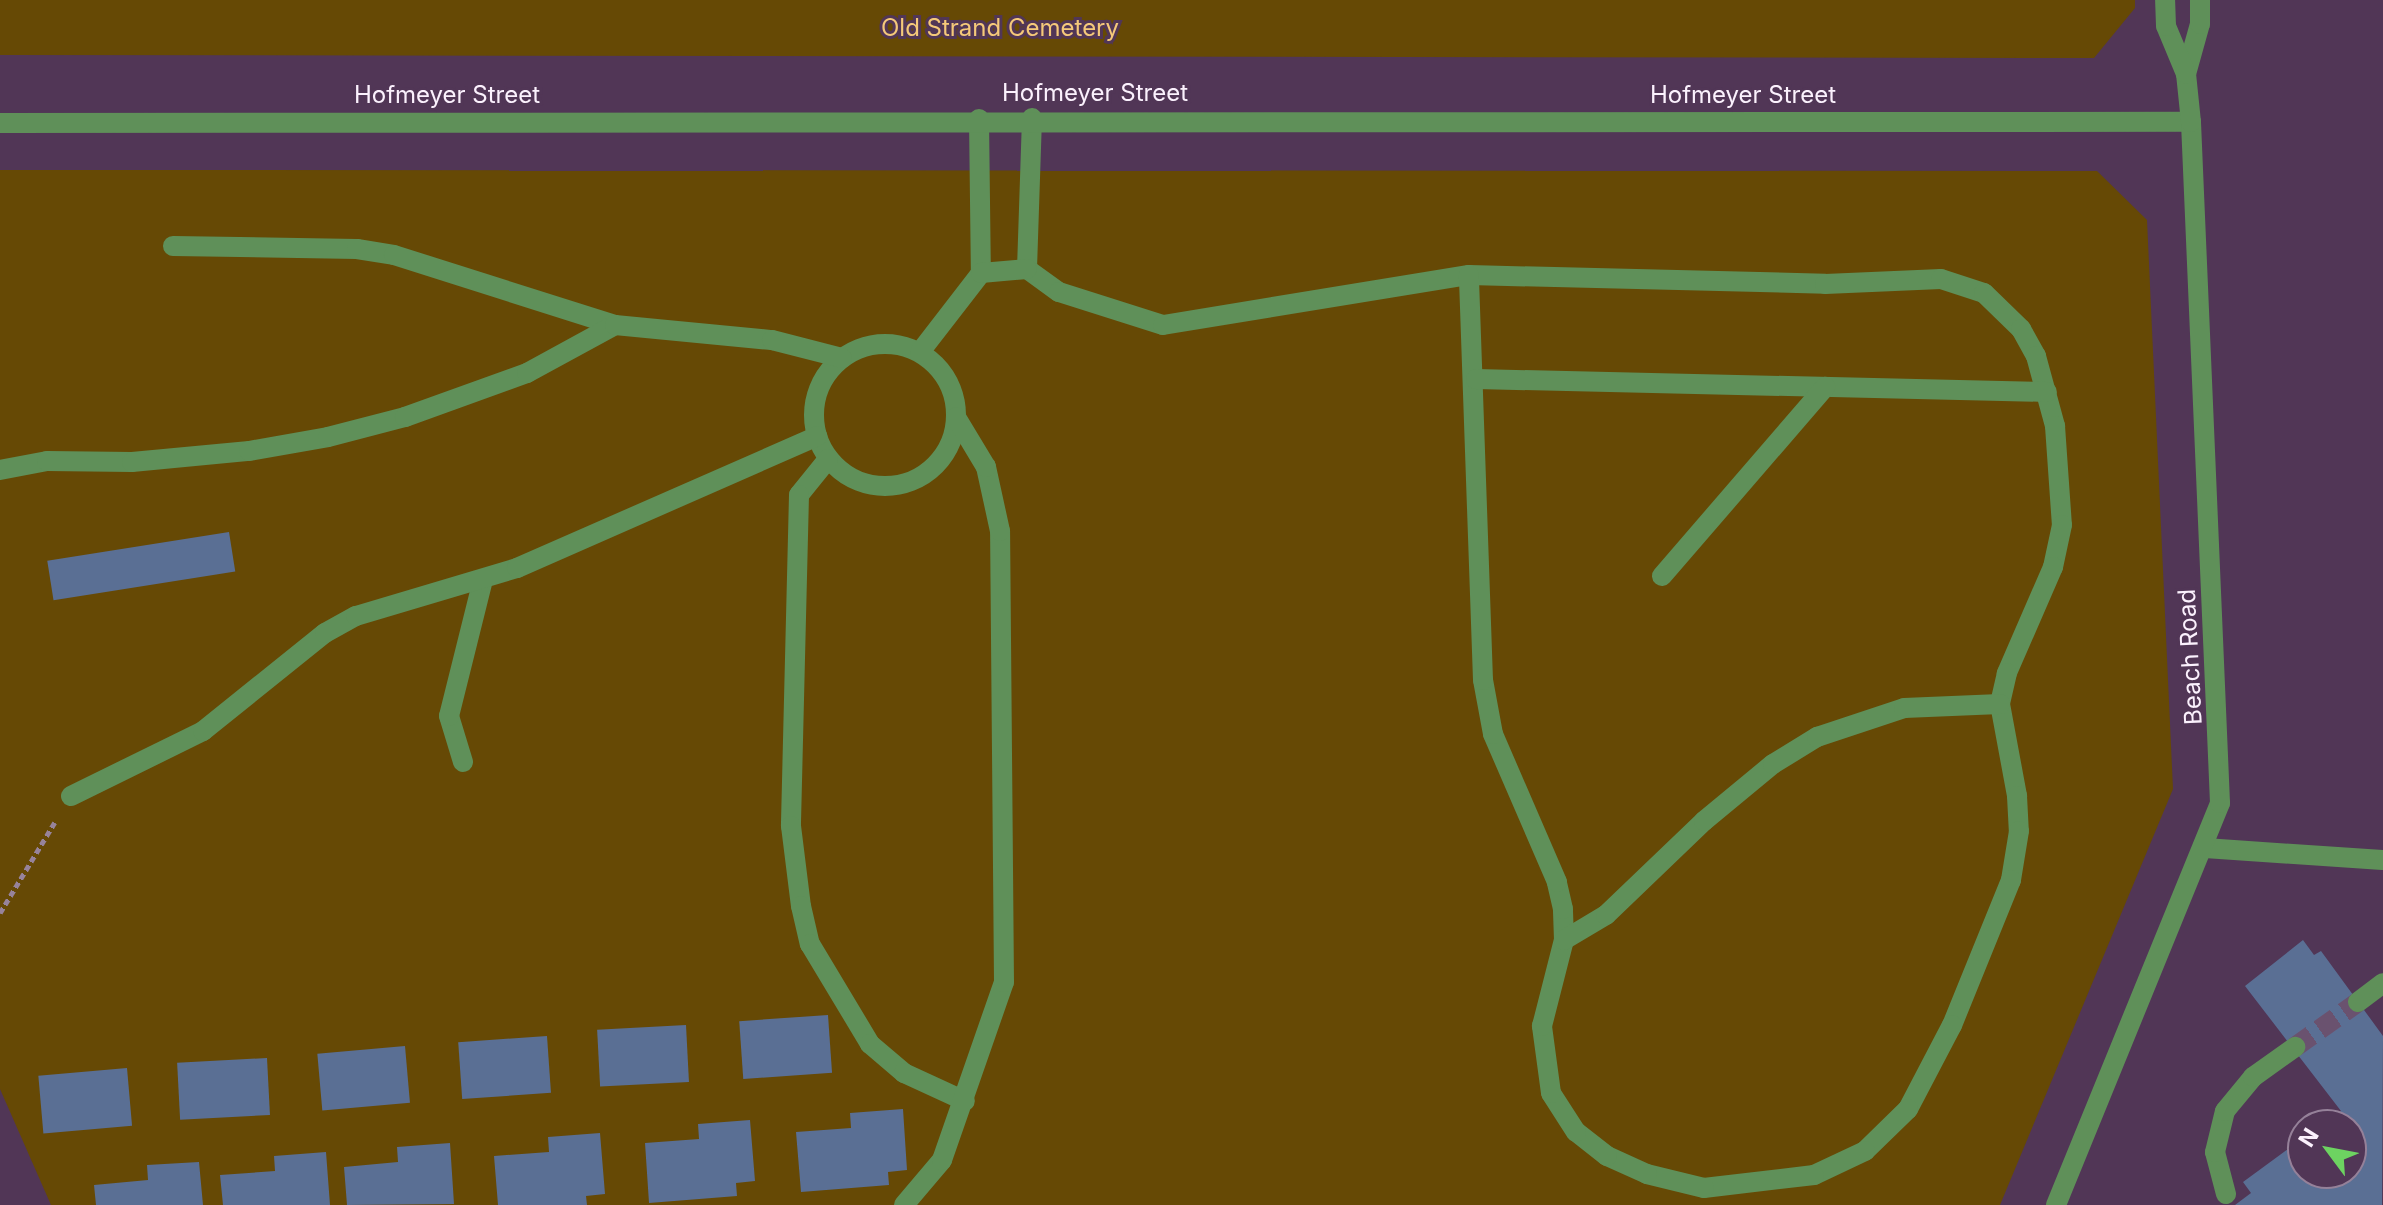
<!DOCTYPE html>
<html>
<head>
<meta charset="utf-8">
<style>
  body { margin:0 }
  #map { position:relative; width:2383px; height:1205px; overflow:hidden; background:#513656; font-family:Inter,sans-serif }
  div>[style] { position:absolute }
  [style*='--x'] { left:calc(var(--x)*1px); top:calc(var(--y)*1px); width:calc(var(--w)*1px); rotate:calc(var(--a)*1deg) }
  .green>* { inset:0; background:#664905 }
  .building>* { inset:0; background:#5a6f94; transform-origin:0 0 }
  .minor-tunnel>* { height:20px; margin-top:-10px; transform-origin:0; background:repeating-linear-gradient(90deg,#6a526f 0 20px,transparent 0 30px) }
  .path>* { height:5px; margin-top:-2.5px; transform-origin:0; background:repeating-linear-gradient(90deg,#97839b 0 6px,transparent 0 10px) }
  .minor>* { height:20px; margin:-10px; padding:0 10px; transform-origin:10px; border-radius:10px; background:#5f9059 }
  .minor>.ring { margin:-10px; padding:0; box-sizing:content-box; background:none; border:20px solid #5f9059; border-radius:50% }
  span { translate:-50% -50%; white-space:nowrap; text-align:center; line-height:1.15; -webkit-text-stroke:6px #513656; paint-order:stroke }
  .park-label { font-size:24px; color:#f5c979 }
  .street-label { font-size:24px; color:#fbf1fd }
  .north { position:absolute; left:2287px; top:1109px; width:80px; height:80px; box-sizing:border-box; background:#513656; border:2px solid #958199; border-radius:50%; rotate:302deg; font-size:22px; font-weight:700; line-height:32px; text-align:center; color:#fbf1fd }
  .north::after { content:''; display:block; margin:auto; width:28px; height:36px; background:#6dd361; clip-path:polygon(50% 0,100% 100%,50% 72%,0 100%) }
</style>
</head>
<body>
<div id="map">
  <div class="green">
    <i style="clip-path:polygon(0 0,2135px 0,2135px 8px,2094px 58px,0 55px)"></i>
    <i style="clip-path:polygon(0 170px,2097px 171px,2147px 220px,2173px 789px,2000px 1205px,51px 1205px,0 1089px)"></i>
  </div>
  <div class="building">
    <i style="left:229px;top:532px;width:40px;height:184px;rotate:81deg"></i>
    <i style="clip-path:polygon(2303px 940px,2314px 955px,2321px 951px,2383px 1036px,2382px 1205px,2235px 1205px,2251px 1193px,2243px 1182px,2303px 1138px,2303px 1173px,2351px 1173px,2351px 1125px,2315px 1125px,2341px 1111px,2245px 986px)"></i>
    <i style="left:828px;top:1015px;width:58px;height:89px;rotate:86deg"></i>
    <i style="left:686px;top:1025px;width:57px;height:89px;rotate:87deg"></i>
    <i style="left:547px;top:1036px;width:57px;height:89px;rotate:86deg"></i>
    <i style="left:405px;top:1046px;width:57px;height:88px;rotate:85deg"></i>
    <i style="left:267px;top:1058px;width:57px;height:90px;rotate:87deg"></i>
    <i style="left:127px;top:1068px;width:58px;height:89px;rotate:85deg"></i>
    <i style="clip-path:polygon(903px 1109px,907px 1170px,888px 1172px,889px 1185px,801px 1192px,796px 1132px,851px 1128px,850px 1113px)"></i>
    <i style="clip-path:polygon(750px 1120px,755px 1181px,736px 1183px,737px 1196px,649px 1203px,645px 1143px,699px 1139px,698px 1124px)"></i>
    <i style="clip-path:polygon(600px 1133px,605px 1194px,586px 1196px,587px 1205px,498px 1205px,494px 1156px,549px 1152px,548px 1137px)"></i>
    <i style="clip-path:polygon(450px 1143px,454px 1204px,347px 1205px,344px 1167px,398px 1162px,397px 1147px)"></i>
    <i style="clip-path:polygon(326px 1152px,330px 1205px,223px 1205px,220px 1175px,275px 1171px,274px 1156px)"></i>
    <i style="clip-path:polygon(199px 1162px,203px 1205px,96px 1205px,94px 1185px,148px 1180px,147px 1165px)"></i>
  </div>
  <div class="minor-tunnel">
    <i style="--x:2295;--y:1047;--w:77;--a:-35.5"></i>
  </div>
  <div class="path">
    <i style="--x:0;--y:913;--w:106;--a:-58.9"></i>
  </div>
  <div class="minor">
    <i style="--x:2186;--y:74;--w:52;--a:-74.4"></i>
    <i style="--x:2200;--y:24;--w:24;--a:-90"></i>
    <i style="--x:1032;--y:118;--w:151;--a:91.9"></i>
    <i style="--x:1027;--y:269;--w:39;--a:36"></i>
    <i style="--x:1059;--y:292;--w:109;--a:17.6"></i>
    <i style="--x:1163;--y:325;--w:310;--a:-9.3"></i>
    <i style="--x:1469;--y:275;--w:356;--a:1.4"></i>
    <i style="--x:1825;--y:284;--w:116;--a:-2.5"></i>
    <i style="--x:1941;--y:279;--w:45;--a:18"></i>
    <i style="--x:1984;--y:293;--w:52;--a:44.2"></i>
    <i style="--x:2021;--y:329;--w:31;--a:61"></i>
    <i style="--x:2036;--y:356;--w:73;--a:74.8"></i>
    <i style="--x:2055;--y:426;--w:99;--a:86"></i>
    <i style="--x:2062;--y:525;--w:43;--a:102.1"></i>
    <i style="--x:2053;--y:567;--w:116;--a:113.5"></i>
    <i style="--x:2007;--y:673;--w:32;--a:103"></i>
    <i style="--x:2000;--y:704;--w:94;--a:79.5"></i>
    <i style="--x:2017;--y:796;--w:35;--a:87"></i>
    <i style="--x:2019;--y:831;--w:50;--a:99.3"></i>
    <i style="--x:2011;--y:880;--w:157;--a:112.1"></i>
    <i style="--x:1952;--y:1025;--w:95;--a:117.6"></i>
    <i style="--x:1908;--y:1109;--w:60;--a:135.7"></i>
    <i style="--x:1865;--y:1151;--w:56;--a:154.8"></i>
    <i style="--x:1814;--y:1175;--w:111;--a:173.3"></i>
    <i style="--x:1704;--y:1188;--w:59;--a:-166.2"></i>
    <i style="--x:1647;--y:1174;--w:44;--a:-155.8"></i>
    <i style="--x:1607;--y:1156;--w:39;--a:-142"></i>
    <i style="--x:1576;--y:1132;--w:46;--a:-122.7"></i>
    <i style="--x:1551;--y:1093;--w:68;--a:-97.7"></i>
    <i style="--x:1542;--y:1026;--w:89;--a:-75.7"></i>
    <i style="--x:1564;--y:940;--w:31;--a:-92"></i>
    <i style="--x:1563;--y:909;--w:28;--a:-103"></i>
    <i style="--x:1557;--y:882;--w:161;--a:-113.4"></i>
    <i style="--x:1493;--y:734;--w:55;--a:-100.5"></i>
    <i style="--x:1483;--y:680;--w:405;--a:-92"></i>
    <i style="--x:979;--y:119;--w:154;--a:89.3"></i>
    <i style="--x:0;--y:123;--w:2191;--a:-0.03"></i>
    <i style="--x:173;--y:246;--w:184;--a:0.9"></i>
    <i style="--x:357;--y:249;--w:37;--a:9"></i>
    <i style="--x:394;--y:255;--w:232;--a:17.6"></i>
    <i class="ring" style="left:814px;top:344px;width:122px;height:122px"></i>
    <i style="--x:920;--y:352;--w:100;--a:-52.3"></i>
    <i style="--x:981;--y:273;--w:46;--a:-5"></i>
    <i style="--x:1476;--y:379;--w:571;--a:1.3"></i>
    <i style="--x:828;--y:459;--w:46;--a:128.9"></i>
    <i style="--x:799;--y:495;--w:331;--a:91.4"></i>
    <i style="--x:791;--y:826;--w:81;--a:82.9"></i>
    <i style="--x:801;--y:906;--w:39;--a:77"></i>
    <i style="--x:810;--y:944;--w:117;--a:59"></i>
    <i style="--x:870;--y:1044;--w:45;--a:40.5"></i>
    <i style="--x:904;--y:1073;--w:67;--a:24.7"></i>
    <i style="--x:0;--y:470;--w:48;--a:-10.8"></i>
    <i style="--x:47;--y:461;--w:85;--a:0.7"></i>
    <i style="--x:132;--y:462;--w:118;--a:-5.4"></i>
    <i style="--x:249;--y:451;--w:80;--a:-10"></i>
    <i style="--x:328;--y:437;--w:80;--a:-14.6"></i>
    <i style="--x:405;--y:417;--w:130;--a:-19.8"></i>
    <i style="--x:527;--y:373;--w:100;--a:-28.6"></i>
    <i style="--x:615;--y:325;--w:158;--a:5.5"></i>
    <i style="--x:772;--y:340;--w:72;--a:14.4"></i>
    <i style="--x:1662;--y:576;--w:250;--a:-49.2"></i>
    <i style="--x:463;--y:762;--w:48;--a:-106.9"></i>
    <i style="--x:449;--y:716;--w:140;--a:-76"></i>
    <i style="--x:71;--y:796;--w:147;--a:-26.2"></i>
    <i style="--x:203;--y:731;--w:156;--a:-38.8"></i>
    <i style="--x:325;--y:633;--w:35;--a:-29"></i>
    <i style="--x:356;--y:616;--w:168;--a:-16.6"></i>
    <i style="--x:517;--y:568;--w:328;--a:-23.7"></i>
    <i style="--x:2205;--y:848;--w:178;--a:3.9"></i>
    <i style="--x:1564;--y:940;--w:49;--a:-30.8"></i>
    <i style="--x:1606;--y:915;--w:136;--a:-43.8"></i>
    <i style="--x:1704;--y:821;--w:89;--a:-39.6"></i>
    <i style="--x:1773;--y:764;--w:52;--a:-31.5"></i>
    <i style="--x:1817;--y:737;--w:92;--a:-18.4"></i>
    <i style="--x:1904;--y:708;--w:96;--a:-2.4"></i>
    <i style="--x:2358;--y:1002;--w:31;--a:-37"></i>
    <i style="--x:2226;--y:1194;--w:43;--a:-104.7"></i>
    <i style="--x:2215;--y:1152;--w:42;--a:-76.3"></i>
    <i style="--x:2225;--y:1111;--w:44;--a:-50.5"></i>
    <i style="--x:2253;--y:1077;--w:52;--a:-35.5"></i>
    <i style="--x:904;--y:1205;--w:59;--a:-49.8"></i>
    <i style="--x:942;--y:1160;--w:188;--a:-70.8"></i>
    <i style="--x:1004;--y:982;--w:451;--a:-90.5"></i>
    <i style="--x:1000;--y:531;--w:66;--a:-102.3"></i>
    <i style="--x:986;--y:467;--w:58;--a:-121"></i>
    <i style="--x:2056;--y:1205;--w:434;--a:-67.8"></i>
    <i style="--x:2220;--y:803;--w:682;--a:-92.44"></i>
    <i style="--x:2191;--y:122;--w:48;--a:-95.9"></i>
    <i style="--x:2186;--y:74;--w:52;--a:-112.6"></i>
    <i style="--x:2166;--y:26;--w:26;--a:-92"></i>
  </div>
  <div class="park-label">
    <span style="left:1000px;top:28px">Old Strand Cemetery</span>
  </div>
  <div class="street-label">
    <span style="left:1095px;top:93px">Hofmeyer Street</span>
    <span style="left:447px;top:95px">Hofmeyer Street</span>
    <span style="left:1743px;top:95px">Hofmeyer Street</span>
    <span style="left:2190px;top:657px;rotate:-93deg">Beach Road</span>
  </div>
  <div class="north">N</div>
</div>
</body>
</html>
